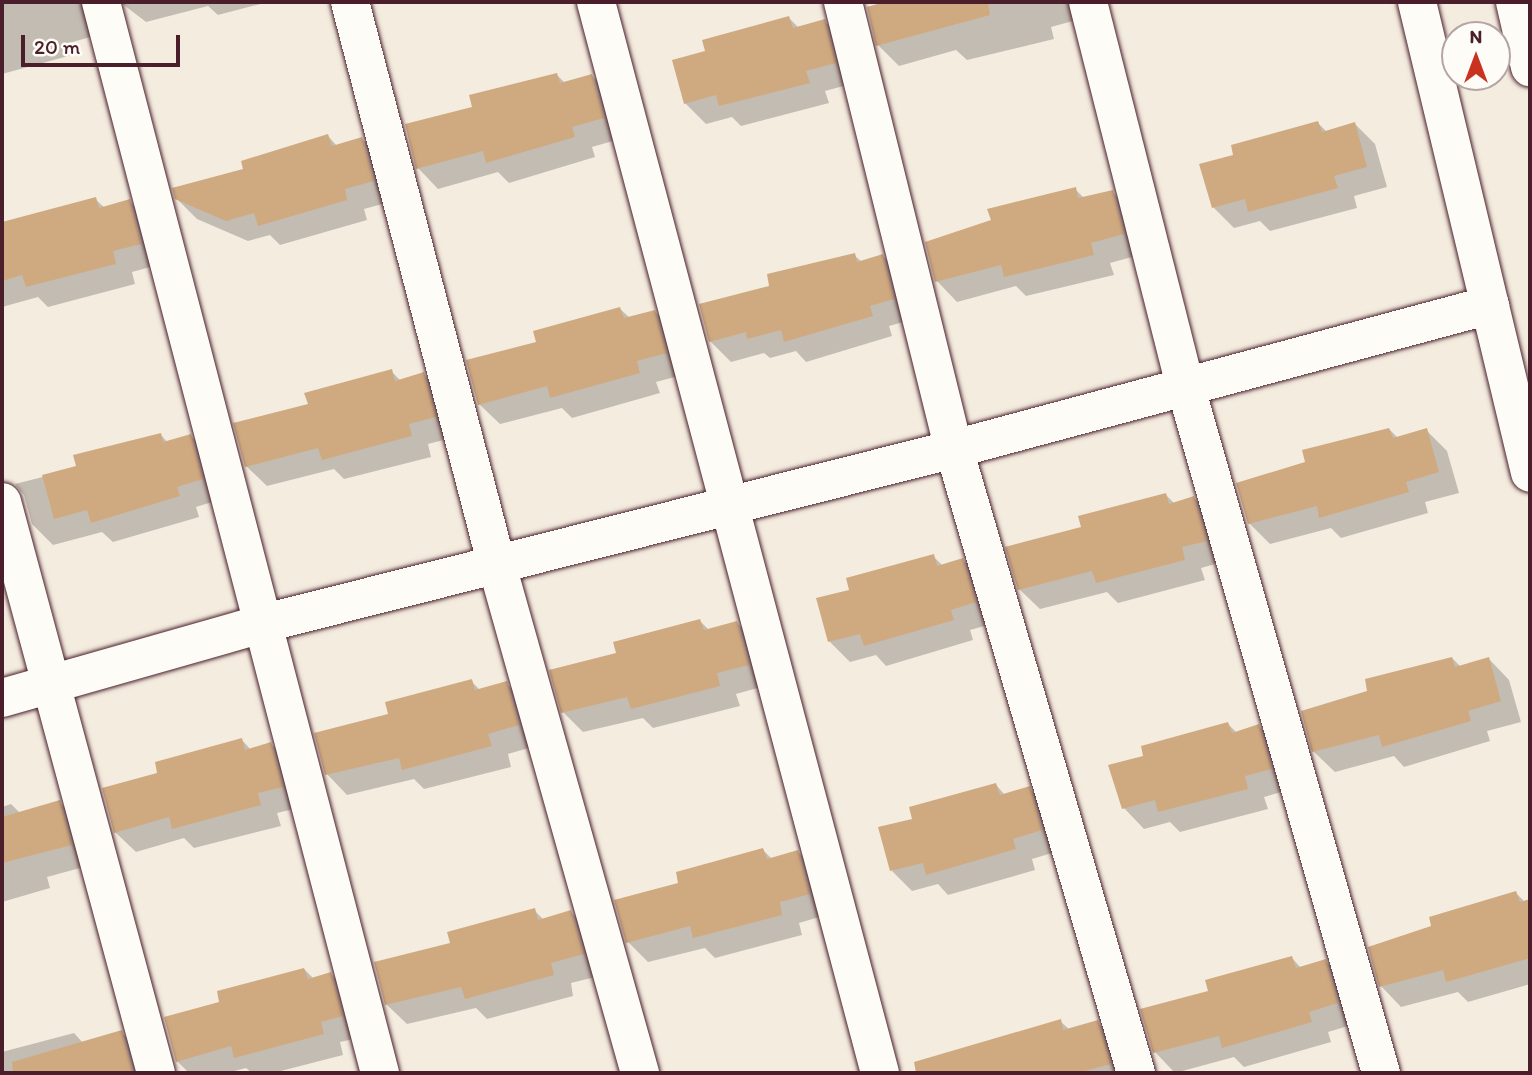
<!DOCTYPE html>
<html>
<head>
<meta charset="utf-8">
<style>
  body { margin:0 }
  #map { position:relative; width:1532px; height:1075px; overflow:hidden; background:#f4ecdf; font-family:Itim,sans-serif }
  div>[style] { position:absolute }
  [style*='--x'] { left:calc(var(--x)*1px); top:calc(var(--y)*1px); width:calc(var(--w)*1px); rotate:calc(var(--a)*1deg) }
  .shadow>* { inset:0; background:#0003 }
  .building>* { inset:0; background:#cfaa81 }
  .roads { filter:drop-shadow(0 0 2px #4a1f2b) drop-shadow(0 0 2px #4a1f2b) }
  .street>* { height:38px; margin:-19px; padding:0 19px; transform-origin:19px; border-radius:19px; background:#fdfcf7 }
  .secondary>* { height:38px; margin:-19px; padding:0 19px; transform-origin:19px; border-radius:19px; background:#fdfcf7 }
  span { translate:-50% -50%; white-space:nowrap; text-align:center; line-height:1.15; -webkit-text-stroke:6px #fdfcf7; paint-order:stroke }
  .frame { position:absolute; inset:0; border:4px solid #4a1f2b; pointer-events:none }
  .north { position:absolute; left:1441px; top:21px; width:70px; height:70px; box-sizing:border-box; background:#fdfcf7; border:2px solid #b5a4a5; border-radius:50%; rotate:0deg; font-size:19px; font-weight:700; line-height:28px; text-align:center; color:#4a1f2b }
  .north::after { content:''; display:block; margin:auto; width:24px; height:32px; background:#c8321e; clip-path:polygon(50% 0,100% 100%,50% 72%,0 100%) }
  .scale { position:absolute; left:21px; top:35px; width:159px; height:32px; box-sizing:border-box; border:4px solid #4a1f2b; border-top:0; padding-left:9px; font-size:21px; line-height:24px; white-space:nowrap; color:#4a1f2b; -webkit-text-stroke:5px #fdfcf7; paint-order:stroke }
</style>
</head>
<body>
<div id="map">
  <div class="shadow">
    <i style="clip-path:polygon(2px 2px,115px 2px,101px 34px,69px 43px,72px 55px,2px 74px)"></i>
    <i style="clip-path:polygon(120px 2px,268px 2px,218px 15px,208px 6px,146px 22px)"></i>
    <i style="clip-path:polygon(886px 2px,1080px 2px,1084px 18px,1051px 27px,1054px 39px,967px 60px,956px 50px,899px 66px,878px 45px,869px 8px)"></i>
    <i style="clip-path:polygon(789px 18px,799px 28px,824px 21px,845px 41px,855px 83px,825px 91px,829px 103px,741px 126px,732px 117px,706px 124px,685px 103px,708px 53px)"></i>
    <i style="clip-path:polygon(556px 74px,565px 83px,592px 76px,612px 96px,623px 138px,592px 147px,595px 157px,509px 183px,498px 172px,438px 189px,418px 168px,474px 108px)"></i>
    <i style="clip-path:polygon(1318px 123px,1327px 132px,1355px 124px,1375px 144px,1387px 187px,1354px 196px,1357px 208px,1270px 231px,1260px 221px,1234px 228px,1213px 207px,1236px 157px)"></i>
    <i style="clip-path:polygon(328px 136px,337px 146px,362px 139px,382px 159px,393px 201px,364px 209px,367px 220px,280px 245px,270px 235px,248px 241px,197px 219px,176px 198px)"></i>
    <i style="clip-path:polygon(1075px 189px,1085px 199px,1112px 192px,1133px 212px,1143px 254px,1110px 263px,1114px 275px,1026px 296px,1016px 286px,957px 302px,937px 281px)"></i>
    <i style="clip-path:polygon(95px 199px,105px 208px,129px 201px,150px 221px,161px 264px,132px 272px,135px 284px,48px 307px,38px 297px,2px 307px,2px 236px)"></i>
    <i style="clip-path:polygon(854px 255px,862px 262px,883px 256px,903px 277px,914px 319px,889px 326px,892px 336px,806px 362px,796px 351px,770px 358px,764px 353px,731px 362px,710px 341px,771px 287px)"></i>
    <i style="clip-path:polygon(620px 309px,630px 318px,654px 311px,675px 332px,686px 374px,656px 382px,660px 393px,572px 418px,562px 408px,500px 424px,479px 404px,539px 343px)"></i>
    <i style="clip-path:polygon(391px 371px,401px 381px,423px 374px,444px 394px,455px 437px,428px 444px,431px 457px,344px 479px,334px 469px,267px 486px,246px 466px,310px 405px)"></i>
    <i style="clip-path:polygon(1389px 429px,1398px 438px,1426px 430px,1447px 451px,1459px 493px,1425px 502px,1428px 513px,1341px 538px,1331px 528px,1270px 544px,1249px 523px,1307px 463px)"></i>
    <i style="clip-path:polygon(161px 435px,168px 443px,191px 436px,211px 457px,222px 499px,196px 507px,199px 517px,113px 542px,102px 532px,53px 545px,32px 524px,24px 495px,15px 484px,78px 468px)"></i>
    <i style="clip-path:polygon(1166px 495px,1175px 504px,1194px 498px,1214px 519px,1226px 561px,1201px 568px,1205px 580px,1118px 603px,1107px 592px,1040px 609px,1019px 589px,1083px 528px)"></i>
    <i style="clip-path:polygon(933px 556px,943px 566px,963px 560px,983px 581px,995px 623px,970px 630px,973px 640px,886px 666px,876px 655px,850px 662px,830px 642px,851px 591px)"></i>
    <i style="clip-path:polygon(700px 621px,709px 630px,737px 623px,757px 643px,768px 685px,736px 694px,740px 706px,653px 728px,643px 718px,583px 732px,563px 712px,618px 654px)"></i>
    <i style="clip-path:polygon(1452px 658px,1461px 667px,1489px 659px,1509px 680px,1521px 722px,1487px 731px,1490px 741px,1404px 767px,1394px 756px,1335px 772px,1314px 752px,1303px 712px,1369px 692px)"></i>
    <i style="clip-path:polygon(471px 681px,480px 690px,506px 683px,527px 704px,539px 745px,508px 754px,511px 767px,424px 789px,414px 779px,347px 795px,327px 774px,390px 715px)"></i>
    <i style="clip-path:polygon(1228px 724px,1237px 733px,1259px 726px,1279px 747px,1291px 789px,1264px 797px,1268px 809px,1180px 832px,1170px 822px,1144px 829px,1124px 808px,1145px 757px)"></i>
    <i style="clip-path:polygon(242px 740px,251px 750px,271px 744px,291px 765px,302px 807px,277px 813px,281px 826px,194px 848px,184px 838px,136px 852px,115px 832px)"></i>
    <i style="clip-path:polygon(996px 785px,1005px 795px,1029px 788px,1050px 809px,1062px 850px,1032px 859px,1035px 870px,948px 895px,938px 884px,912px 891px,892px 871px)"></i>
    <i style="clip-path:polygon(59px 802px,80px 823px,91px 865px,47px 877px,50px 888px,2px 902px,2px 807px,11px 804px,21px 814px)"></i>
    <i style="clip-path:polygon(763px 850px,772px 859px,798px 852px,818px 872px,829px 914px,799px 923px,802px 935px,715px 958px,705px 948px,648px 962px,628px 942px,680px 884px)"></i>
    <i style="clip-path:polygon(1516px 893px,1525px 902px,1530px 901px,1530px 984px,1468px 1002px,1458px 992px,1401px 1007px,1381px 986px,1433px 927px)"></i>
    <i style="clip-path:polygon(534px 910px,544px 920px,571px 912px,591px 933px,603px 975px,571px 983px,573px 996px,487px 1019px,476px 1008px,407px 1024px,386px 1004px,452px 944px)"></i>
    <i style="clip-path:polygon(1292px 958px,1301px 968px,1325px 961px,1346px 981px,1358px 1023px,1328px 1032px,1331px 1042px,1244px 1067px,1234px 1057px,1175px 1073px,1155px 1052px,1210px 993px)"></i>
    <i style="clip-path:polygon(304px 969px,314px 979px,331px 974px,351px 995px,362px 1037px,340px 1042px,343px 1055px,273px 1073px,252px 1073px,246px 1068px,227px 1073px,189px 1073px,177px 1061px)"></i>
    <i style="clip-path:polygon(1060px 1021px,1070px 1030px,1097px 1022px,1118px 1043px,1127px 1073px,947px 1073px,944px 1064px)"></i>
    <i style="clip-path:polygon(121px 1032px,142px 1052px,147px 1073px,2px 1073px,2px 1052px,74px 1033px,83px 1043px)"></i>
  </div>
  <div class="building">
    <i style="clip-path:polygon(884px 2px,988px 2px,990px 15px,876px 46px,867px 7px)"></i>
    <i style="clip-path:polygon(789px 16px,793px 28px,825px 19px,836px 63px,806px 71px,810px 83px,719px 106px,716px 95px,684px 104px,672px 60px,705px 51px,702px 40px)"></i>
    <i style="clip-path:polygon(557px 73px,560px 83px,592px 74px,604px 118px,572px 127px,575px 137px,486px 163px,483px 151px,416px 169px,405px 124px,472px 107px,469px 95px)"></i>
    <i style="clip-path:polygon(1318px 121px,1322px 132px,1355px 122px,1367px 167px,1334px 176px,1338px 188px,1248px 212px,1245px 199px,1212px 208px,1199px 164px,1233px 155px,1231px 145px)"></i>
    <i style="clip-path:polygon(328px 134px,332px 146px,362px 137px,374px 181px,345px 189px,347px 200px,258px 226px,254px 213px,226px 221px,175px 199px,172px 188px,243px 169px,241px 161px)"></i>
    <i style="clip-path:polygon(1076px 187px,1078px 198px,1113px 190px,1124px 234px,1091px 243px,1094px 255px,1050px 266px,1004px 277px,1001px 265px,935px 282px,925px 242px,991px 220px,987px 209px)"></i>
    <i style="clip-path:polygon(96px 197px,99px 208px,130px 199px,141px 244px,113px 251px,116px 264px,26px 287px,22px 275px,2px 281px,2px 222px)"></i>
    <i style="clip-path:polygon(855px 253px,857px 262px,883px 254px,894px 299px,870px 306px,873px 316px,784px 342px,781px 330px,747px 339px,746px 332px,709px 342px,699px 304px,769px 286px,767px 274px)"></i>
    <i style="clip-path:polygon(620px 307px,624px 318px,655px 310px,667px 353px,637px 361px,640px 373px,550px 398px,547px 386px,478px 405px,466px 360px,536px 342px,533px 331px)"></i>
    <i style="clip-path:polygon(392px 369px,395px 381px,424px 372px,436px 417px,409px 424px,412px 436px,322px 460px,318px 448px,245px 467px,233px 423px,308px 404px,304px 393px)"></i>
    <i style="clip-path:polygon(1389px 428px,1393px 438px,1427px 428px,1439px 472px,1406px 482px,1409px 492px,1319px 518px,1317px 506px,1248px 524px,1236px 483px,1305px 462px,1302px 450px)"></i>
    <i style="clip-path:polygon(161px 433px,163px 442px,191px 434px,203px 479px,177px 487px,180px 496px,91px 523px,87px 510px,54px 519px,42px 475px,76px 466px,73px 455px)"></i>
    <i style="clip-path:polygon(1166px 493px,1169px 504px,1194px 496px,1207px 541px,1182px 547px,1185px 560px,1096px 583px,1092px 571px,1018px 590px,1005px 547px,1081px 527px,1078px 516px)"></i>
    <i style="clip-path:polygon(934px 554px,937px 566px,963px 558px,976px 602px,951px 610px,954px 620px,864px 646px,860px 634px,828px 642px,816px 598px,849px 590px,846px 578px)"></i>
    <i style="clip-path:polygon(700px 619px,704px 630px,737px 621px,749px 665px,717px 673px,720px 686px,631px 709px,627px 697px,561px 713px,549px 670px,616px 653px,613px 642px)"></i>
    <i style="clip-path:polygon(1452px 657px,1455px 667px,1489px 657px,1501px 701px,1468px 711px,1471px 721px,1382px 747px,1379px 735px,1312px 752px,1301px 711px,1367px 691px,1365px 679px)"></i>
    <i style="clip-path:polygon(472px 679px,475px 690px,507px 681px,519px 725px,488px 734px,492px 746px,402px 770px,399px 758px,325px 775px,314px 733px,388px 714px,385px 702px)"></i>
    <i style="clip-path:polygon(1228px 722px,1232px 733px,1259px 724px,1272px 769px,1245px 776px,1248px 789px,1158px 812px,1155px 800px,1122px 809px,1108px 765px,1143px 756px,1141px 746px)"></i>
    <i style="clip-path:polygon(242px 738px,245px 750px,271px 742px,283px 787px,258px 793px,261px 805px,172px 829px,169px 817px,114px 833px,102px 788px,157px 773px,155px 762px)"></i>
    <i style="clip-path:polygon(996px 783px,1000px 795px,1030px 786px,1042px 830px,1013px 839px,1016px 849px,926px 875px,923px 863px,890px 871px,878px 827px,912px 819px,909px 807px)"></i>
    <i style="clip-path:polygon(60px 800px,72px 845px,2px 863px,2px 817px)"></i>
    <i style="clip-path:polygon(763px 848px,767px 859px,798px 850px,810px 894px,780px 902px,782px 915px,693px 938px,690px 926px,626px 943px,614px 900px,678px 883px,676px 872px)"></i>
    <i style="clip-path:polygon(1516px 891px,1520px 902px,1530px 899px,1530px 958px,1446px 982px,1443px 970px,1379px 987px,1368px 947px,1431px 926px,1429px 917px)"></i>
    <i style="clip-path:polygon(535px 908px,538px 920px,571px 910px,584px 954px,551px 963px,554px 975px,465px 999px,461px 987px,385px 1005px,374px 962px,450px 943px,447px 932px)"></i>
    <i style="clip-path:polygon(1292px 956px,1296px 968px,1326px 959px,1338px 1003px,1309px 1012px,1312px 1022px,1222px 1048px,1219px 1036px,1153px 1053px,1140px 1009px,1208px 991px,1205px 980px)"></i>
    <i style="clip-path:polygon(304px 968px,308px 979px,331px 972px,343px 1016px,321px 1022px,324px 1034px,234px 1058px,231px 1046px,176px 1062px,164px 1017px,219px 1002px,217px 991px)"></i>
    <i style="clip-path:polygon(1061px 1019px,1063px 1030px,1098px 1020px,1111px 1064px,1077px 1073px,916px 1073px,914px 1062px)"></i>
    <i style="clip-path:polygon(122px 1030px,133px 1073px,13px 1073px,12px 1062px)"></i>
  </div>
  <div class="roads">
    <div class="street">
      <i style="--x:101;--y:2;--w:1107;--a:75.4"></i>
      <i style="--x:350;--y:2;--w:579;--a:75.39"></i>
      <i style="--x:496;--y:562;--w:531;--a:74.26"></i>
      <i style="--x:596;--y:2;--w:1108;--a:75.15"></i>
      <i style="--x:843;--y:2;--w:461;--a:76.1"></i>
      <i style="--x:954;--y:449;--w:650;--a:73.74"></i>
      <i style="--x:1088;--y:2;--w:398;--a:75.8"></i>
      <i style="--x:1186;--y:388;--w:712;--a:74.11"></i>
      <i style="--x:2;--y:502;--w:591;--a:74.91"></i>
      <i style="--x:2;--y:698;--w:269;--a:-15.9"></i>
      <i style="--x:261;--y:624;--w:715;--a:-14.17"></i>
      <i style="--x:954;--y:449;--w:555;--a:-15.04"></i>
    </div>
    <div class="secondary">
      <i style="--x:1417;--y:2;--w:484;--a:76.5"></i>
      <i style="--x:1515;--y:2;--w:67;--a:77"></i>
    </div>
  </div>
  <div class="frame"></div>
  <div class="north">N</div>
  <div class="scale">20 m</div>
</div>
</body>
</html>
